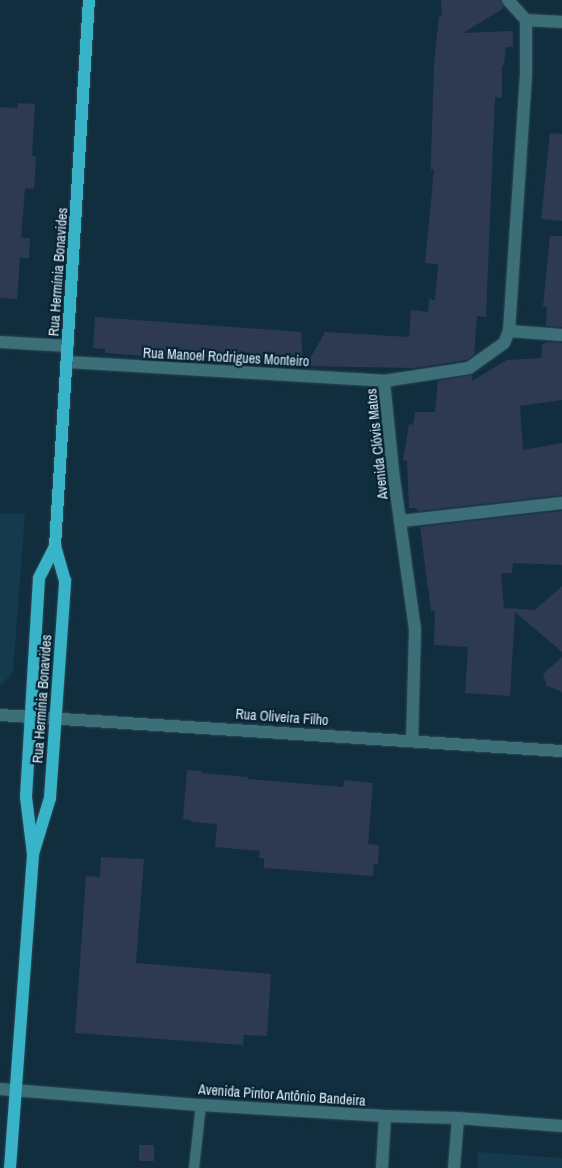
<!DOCTYPE html>
<html>
<head>
<meta charset="utf-8">
<style>
  body { margin:0 }
  #map { position:relative; width:562px; height:1168px; overflow:hidden; background:#112e3e; font-family:"Archivo Narrow",sans-serif }
  div>[style] { position:absolute }
  [style*='--x'] { left:calc(var(--x)*1px); top:calc(var(--y)*1px); width:calc(var(--w)*1px); rotate:calc(var(--a)*1deg) }
  .built>* { inset:0; background:#153a4e }
  .building>* { inset:0; background:#2e3a52; transform-origin:0 0 }
  .roads { filter:drop-shadow(0 0 1px #2d4958) drop-shadow(0 0 1px #2d4958) }
  .lane>* { height:10px; margin:-5px; padding:0 5px; transform-origin:5px; border-radius:5px; background:#3c6f78 }
  .street>* { height:12px; margin:-6px; padding:0 6px; transform-origin:6px; border-radius:6px; background:#3c6f78 }
  .primary>* { height:12px; margin:-6px; padding:0 6px; transform-origin:6px; border-radius:6px; background:#39b3c7 }
  span { translate:-50% -50%; white-space:nowrap; text-align:center; line-height:1.15; -webkit-text-stroke:4.5px #072434; paint-order:stroke }
  .street-label { font-size:14px; color:#dcecf7 }
</style>
</head>
<body>
<div id="map">
  <div class="built">
    <i style="clip-path:polygon(0 513px,25px 514px,13px 672px,2px 684px,0 684px)"></i>
    <i style="clip-path:polygon(478px 1152px,562px 1158px,562px 1168px,477px 1168px)"></i>
  </div>
  <div class="building">
    <i style="clip-path:polygon(441px 0,500px 0,504px 8px,463px 33px,513px 31px,513px 47px,506px 47px,504px 65px,502px 65px,502px 98px,495px 97px,486px 317px,477px 316px,474px 355px,466px 360px,414px 368px,306px 366px,325px 332px,409px 337px,411px 310px,428px 312px,429px 299px,435px 300px,438px 264px,425px 263px,434px 169px,431px 170px,431px 156px,434px 65px,439px 16px,442px 17px)"></i>
    <i style="clip-path:polygon(18px 103px,35px 104px,32px 156px,36px 157px,34px 189px,25px 188px,21px 238px,30px 238px,29px 258px,20px 258px,17px 299px,0 298px,0 107px,17px 108px)"></i>
    <i style="clip-path:polygon(550px 133px,562px 134px,562px 221px,541px 219px)"></i>
    <i style="clip-path:polygon(550px 236px,562px 236px,562px 327px,546px 326px,547px 307px,543px 307px)"></i>
    <i style="clip-path:polygon(95px 317px,301px 332px,303px 366px,207px 357px,158px 356px,158px 357px,105px 353px,105px 349px,93px 348px)"></i>
    <i style="clip-path:polygon(545px 342px,562px 343px,562px 400px,520px 406px,523px 450px,562px 443px,562px 495px,418px 511px,417px 508px,409px 508px,407px 461px,403px 460px,409px 424px,413px 425px,415px 412px,435px 412px,438px 381px,472px 375px,472px 381px,507px 360px,541px 358px,542px 344px,545px 344px)"></i>
    <i style="clip-path:polygon(562px 511px,562px 565px,513px 563px,512px 573px,501px 573px,504px 608px,535px 610px,562px 586px,562px 652px,515px 612px,510px 696px,465px 693px,468px 647px,434px 645px,435px 611px,431px 611px,420px 527px)"></i>
    <i style="clip-path:polygon(562px 657px,562px 692px,547px 686px,543px 674px)"></i>
    <i style="clip-path:polygon(187px 770px,202px 771px,202px 773px,248px 777px,248px 779px,343px 787px,344px 780px,373px 783px,368px 844px,379px 845px,378px 864px,374px 864px,373px 876px,264px 868px,264px 858px,259px 858px,260px 851px,215px 847px,217px 824px,191px 822px,191px 820px,183px 819px)"></i>
    <i style="clip-path:polygon(101px 857px,144px 859px,136px 963px,271px 974px,267px 1036px,244px 1035px,243px 1045px,75px 1033px,86px 876px,100px 877px)"></i>
    <i style="left:139px;top:1145px;width:15px;height:16px"></i>
  </div>
  <div class="roads">
    <div class="lane">
      <i style="--x:194;--y:1168;--w:63;--a:-83.7"></i>
    </div>
    <div class="street">
      <i style="--x:526;--y:20;--w:36;--a:3"></i>
      <i style="--x:509;--y:331;--w:53;--a:4.3"></i>
      <i style="--x:0;--y:342;--w:68;--a:3.4"></i>
      <i style="--x:67;--y:362;--w:318;--a:3.4"></i>
      <i style="--x:384;--y:381;--w:86;--a:-8.7"></i>
      <i style="--x:469;--y:368;--w:43;--a:-35.5"></i>
      <i style="--x:504;--y:343;--w:13;--a:-67"></i>
      <i style="--x:509;--y:331;--w:257;--a:-86.2"></i>
      <i style="--x:526;--y:75;--w:55;--a:-90"></i>
      <i style="--x:526;--y:20;--w:27;--a:-132"></i>
      <i style="--x:384;--y:381;--w:90;--a:84.3"></i>
      <i style="--x:393;--y:471;--w:160;--a:82.1"></i>
      <i style="--x:415;--y:629;--w:111;--a:91.5"></i>
      <i style="--x:401;--y:521;--w:162;--a:-6.4"></i>
      <i style="--x:0;--y:715;--w:563;--a:3.67"></i>
      <i style="--x:0;--y:1089;--w:202;--a:4.6"></i>
      <i style="--x:201;--y:1105;--w:184;--a:3.4"></i>
      <i style="--x:385;--y:1116;--w:73;--a:1.6"></i>
      <i style="--x:458;--y:1118;--w:104;--a:4.4"></i>
      <i style="--x:382;--y:1168;--w:52;--a:-86.7"></i>
      <i style="--x:454;--y:1168;--w:50;--a:-85.4"></i>
    </div>
    <div class="primary">
      <i style="--x:33;--y:854;--w:59;--a:-73.1"></i>
      <i style="--x:50;--y:798;--w:218;--a:-86"></i>
      <i style="--x:65;--y:581;--w:36;--a:-106"></i>
      <i style="--x:55;--y:546;--w:547;--a:-86.44"></i>
      <i style="--x:10;--y:1168;--w:315;--a:-85.8"></i>
      <i style="--x:33;--y:854;--w:57;--a:-97"></i>
      <i style="--x:26;--y:797;--w:219;--a:-86.6"></i>
      <i style="--x:39;--y:578;--w:36;--a:-63"></i>
    </div>
  </div>
  <div class="street-label">
    <span style="left:58px;top:272px;rotate:-86deg">Rua Hermínia Bonavides</span>
    <span style="left:226px;top:357px;rotate:3deg">Rua Manoel Rodrigues Monteiro</span>
    <span style="left:377px;top:444px;rotate:-96deg">Avenida Clóvis Matos</span>
    <span style="left:42px;top:699px;rotate:-86deg">Rua Hermínia Bonavides</span>
    <span style="left:282px;top:717px;rotate:4deg">Rua Oliveira Filho</span>
    <span style="left:282px;top:1095px;rotate:4deg">Avenida Pintor Antônio Bandeira</span>
  </div>
</div>
</body>
</html>
